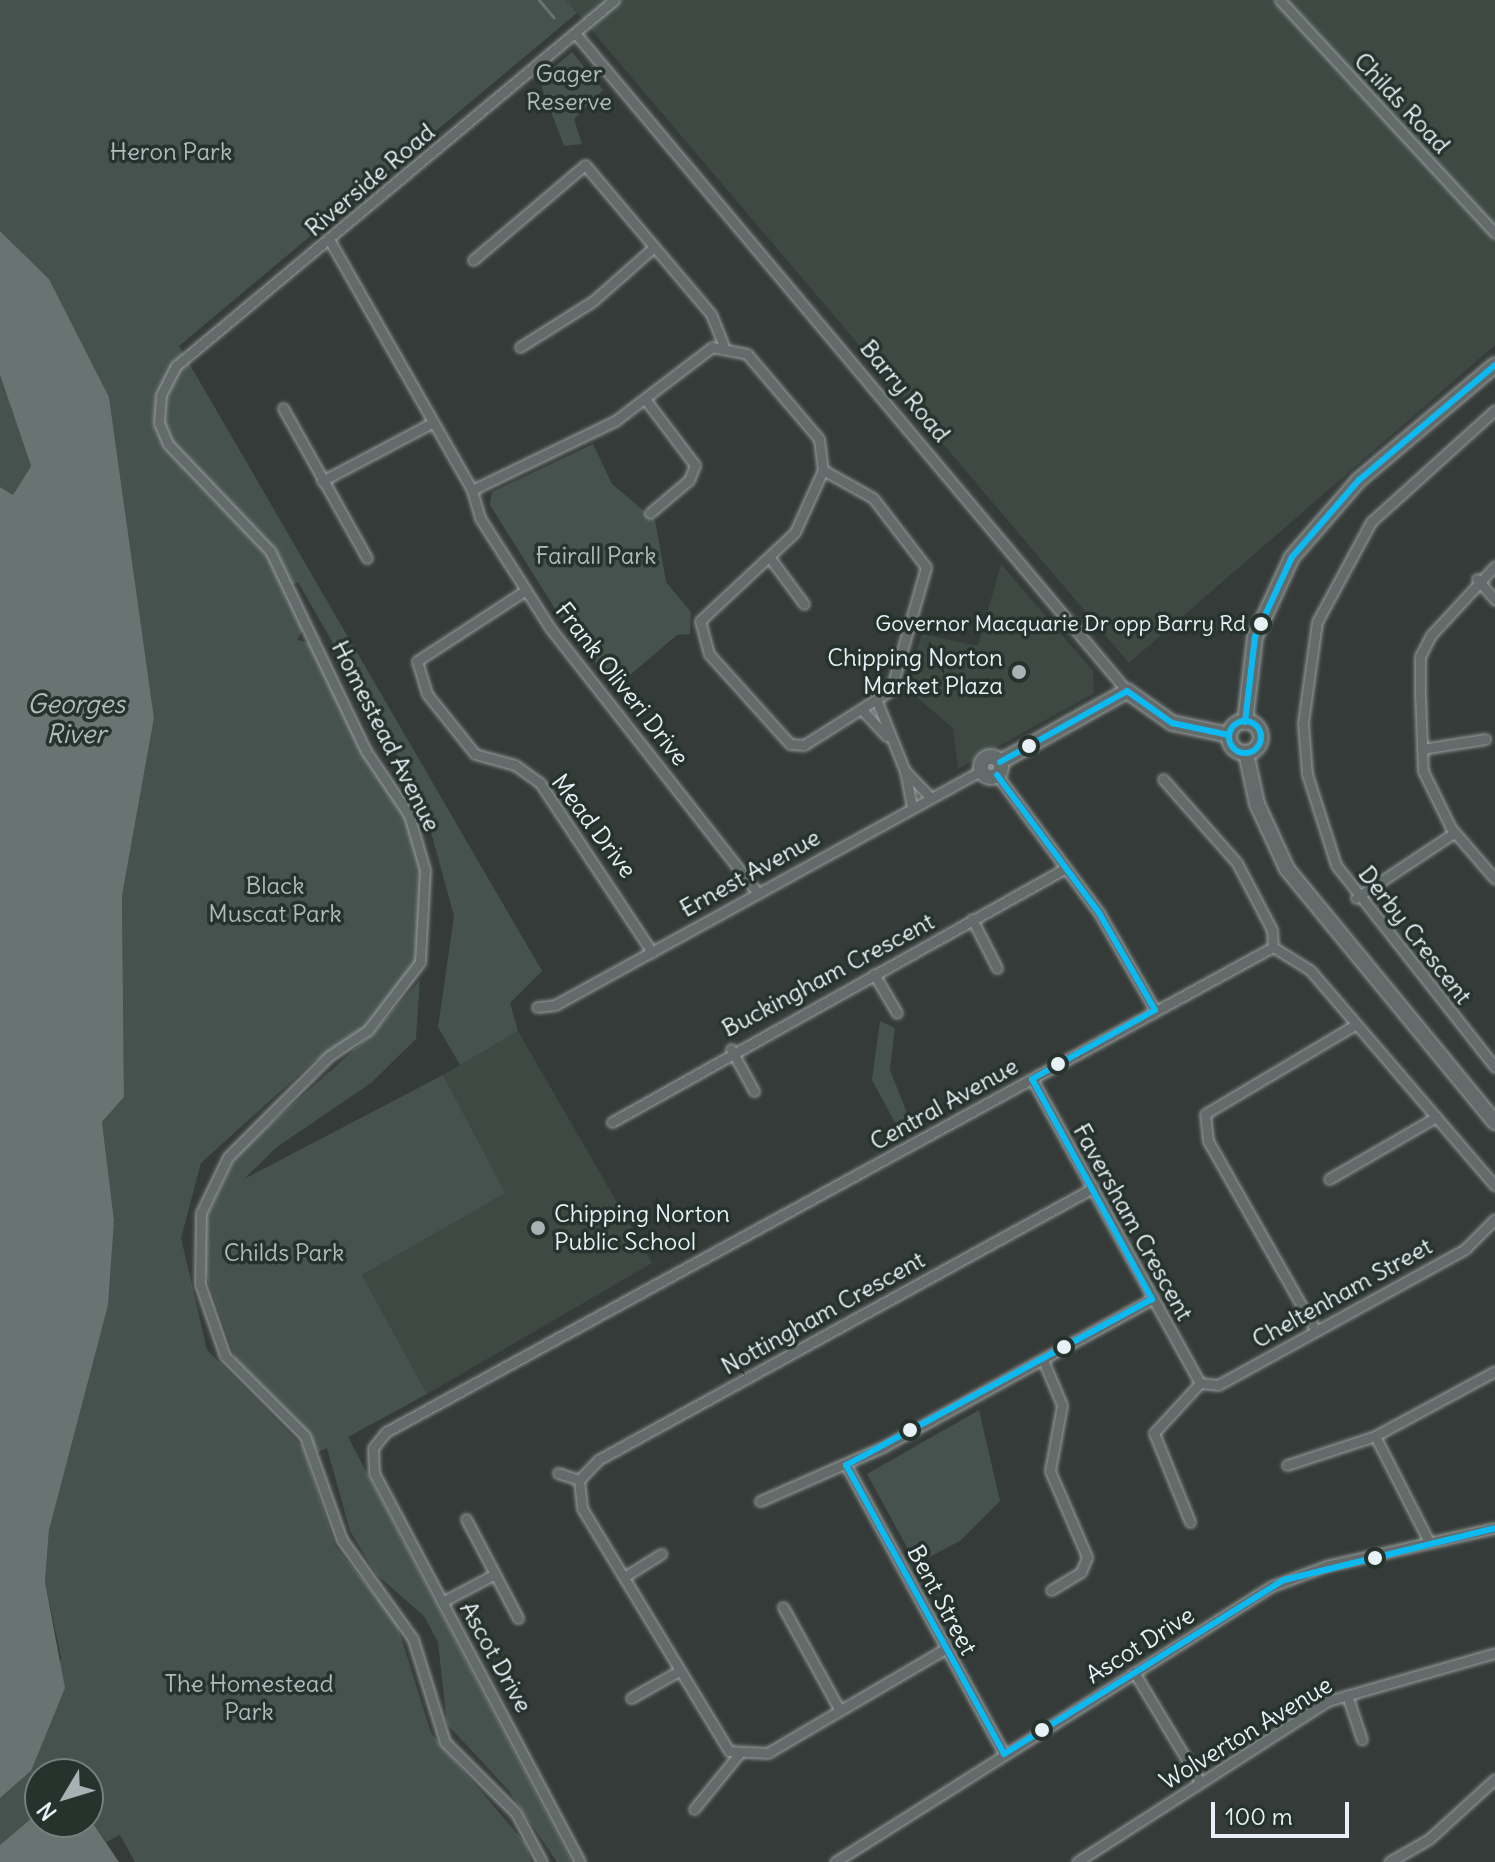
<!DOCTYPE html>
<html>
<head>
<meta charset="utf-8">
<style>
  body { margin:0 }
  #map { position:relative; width:1495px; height:1862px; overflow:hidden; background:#353b38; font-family:Delius,sans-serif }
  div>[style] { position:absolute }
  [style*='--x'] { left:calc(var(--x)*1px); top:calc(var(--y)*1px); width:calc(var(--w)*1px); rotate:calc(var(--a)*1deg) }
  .built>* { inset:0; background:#3e4944 }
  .green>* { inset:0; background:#46524e }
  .water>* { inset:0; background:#687372 }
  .stream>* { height:3px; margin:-1.5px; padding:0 1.5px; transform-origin:1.5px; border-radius:1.5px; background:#687372 }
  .roads { filter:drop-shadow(0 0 2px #9a9f9f) drop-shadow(0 0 2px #9a9f9f) }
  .street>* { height:9px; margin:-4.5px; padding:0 4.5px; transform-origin:4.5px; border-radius:4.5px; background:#646b6b }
  .secondary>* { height:14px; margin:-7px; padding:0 7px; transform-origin:7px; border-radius:7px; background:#646b6b }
  .secondary>.ring { margin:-7px; padding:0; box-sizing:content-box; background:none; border:14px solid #646b6b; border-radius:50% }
  .bus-1>* { height:6px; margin:-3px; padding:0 3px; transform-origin:3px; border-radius:3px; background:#0db9f1 }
  .bus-1>.ring { margin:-3px; padding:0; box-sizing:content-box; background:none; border:6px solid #0db9f1; border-radius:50% }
  .dots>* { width:22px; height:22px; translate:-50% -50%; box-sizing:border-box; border:4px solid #26332d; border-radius:50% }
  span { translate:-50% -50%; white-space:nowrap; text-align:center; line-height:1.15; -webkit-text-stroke:7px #26332d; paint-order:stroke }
  .bus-label { font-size:22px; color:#e8f1f8 }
  .right { translate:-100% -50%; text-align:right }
  .park-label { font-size:24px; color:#b0bbbe }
  .street-label { font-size:24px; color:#e8f1f8 }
  .poi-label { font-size:24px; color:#e8f1f8 }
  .left { translate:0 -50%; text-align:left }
  .water-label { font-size:26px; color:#b1bbbe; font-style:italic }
  .north { position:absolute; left:24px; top:1758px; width:80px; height:80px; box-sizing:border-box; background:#26332d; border:2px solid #747f7e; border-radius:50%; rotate:232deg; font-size:22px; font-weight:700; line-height:32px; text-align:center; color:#e8f1f8 }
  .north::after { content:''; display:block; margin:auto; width:28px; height:36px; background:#a9b1b5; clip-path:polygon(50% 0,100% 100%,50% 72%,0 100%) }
  .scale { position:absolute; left:1211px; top:1802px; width:138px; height:36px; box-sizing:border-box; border:4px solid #e8f1f8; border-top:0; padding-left:10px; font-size:24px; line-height:28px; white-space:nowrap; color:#e8f1f8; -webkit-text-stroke:6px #26332d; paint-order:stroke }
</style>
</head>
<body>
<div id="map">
  <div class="built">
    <i style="clip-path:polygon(566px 0,1495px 0,1495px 345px,1129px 663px)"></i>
    <i style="clip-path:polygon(1001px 564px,1093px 671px,1094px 693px,958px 769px,953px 728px,905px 687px,922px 634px,978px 646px)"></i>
    <i style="clip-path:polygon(518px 1031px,652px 1263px,427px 1394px,362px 1275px,504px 1193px,443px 1075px)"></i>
  </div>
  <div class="green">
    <i style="clip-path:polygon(0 0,566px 0,577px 13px,179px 346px,542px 971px,510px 1003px,518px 1031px,460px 1065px,438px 1027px,454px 916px,422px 799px,298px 582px,289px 586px,307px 623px,297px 640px,317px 644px,422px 853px,420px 962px,368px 1030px,314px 1061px,201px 1163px,181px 1238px,207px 1350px,303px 1447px,335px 1546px,396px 1621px,431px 1733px,526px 1844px,531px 1862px,135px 1862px,120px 1835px,106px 1842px,88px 1816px,88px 1774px,40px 1774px,40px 1811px,0 1845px,0 1798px,31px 1771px,61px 1658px,45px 1582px,49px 1530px,114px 1220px,102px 1122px,124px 1097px,122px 896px,154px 718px,109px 397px,49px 279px,0 231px)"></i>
    <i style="clip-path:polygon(572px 52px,603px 90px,574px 119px,582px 144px,564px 146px,539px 80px)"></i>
    <i style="clip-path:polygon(0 375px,31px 466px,13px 495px,0 487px)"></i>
    <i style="clip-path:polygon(593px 444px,612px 484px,655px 520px,666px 582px,691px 612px,690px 634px,677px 635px,616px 687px,562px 620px,490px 505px,492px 492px)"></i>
    <i style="clip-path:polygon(420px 980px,416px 1039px,371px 1083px,277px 1147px,244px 1179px,443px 1075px,505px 1193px,362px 1275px,427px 1394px,348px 1437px,572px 1862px,557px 1862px,509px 1791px,447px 1724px,438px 1642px,424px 1616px,377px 1575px,350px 1531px,327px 1448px,318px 1452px,300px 1423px,239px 1368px,201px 1261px,205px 1219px,237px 1154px,373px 1033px)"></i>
    <i style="clip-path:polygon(880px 1021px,895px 1028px,890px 1070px,912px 1126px,899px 1130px,872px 1080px)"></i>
    <i style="clip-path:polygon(979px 1410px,1000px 1501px,960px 1541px,916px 1564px,867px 1474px)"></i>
  </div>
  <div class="water">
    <i style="clip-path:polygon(0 231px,49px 279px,109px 397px,154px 718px,122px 896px,124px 1097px,102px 1122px,114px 1220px,108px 1305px,49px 1530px,45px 1582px,65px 1688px,31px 1771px,0 1798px,0 487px,13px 495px,31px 466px,0 375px)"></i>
    <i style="clip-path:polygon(40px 1811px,40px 1822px,88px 1822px,88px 1816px,119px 1862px,0 1862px,0 1845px)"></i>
  </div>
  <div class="stream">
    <i style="--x:539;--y:0;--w:23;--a:50"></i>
  </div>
  <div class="roads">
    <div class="street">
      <i style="--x:1280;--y:0;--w:317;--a:47.3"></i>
      <i style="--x:575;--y:33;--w:859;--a:50.01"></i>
      <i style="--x:330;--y:241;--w:287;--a:60.3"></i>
      <i style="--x:472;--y:490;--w:29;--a:74"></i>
      <i style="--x:480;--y:518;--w:130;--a:57.5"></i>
      <i style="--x:550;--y:628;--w:337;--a:51.9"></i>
      <i style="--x:473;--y:260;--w:147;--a:-40.3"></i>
      <i style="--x:585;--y:165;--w:195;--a:49.8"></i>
      <i style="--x:711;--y:314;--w:32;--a:68"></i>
      <i style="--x:520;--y:347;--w:86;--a:-32.2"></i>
      <i style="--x:593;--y:301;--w:81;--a:-41.5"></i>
      <i style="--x:645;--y:399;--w:83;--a:52.9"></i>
      <i style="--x:695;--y:465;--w:16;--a:112"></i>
      <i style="--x:689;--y:480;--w:51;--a:139.8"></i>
      <i style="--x:283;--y:408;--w:172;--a:60.8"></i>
      <i style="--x:1495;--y:410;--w:167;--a:137.9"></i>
      <i style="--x:1371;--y:522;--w:114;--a:118.4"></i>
      <i style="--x:1317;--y:622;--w:102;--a:97.9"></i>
      <i style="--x:1303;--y:723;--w:51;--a:85.5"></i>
      <i style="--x:1307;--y:774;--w:96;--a:72.3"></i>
      <i style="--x:1336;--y:865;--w:257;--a:51.8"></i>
      <i style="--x:322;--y:481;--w:122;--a:-27.8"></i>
      <i style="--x:472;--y:490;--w:159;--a:-25.8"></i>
      <i style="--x:615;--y:421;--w:122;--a:-37.3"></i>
      <i style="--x:712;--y:347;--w:36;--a:11"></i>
      <i style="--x:747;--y:354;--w:111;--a:49.7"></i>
      <i style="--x:819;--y:439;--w:31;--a:83"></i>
      <i style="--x:823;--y:470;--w:57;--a:29.2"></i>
      <i style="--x:873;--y:498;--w:87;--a:52.5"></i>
      <i style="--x:926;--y:567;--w:128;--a:105.9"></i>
      <i style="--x:891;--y:690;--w:103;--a:147.7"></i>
      <i style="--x:804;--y:745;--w:14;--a:-176"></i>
      <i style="--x:790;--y:744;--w:121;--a:-132"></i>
      <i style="--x:709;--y:654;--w:34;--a:-105"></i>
      <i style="--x:700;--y:621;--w:130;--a:-43.1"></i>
      <i style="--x:795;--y:532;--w:68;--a:-65.7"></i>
      <i style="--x:770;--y:558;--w:57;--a:53.5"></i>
      <i style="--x:1495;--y:566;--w:94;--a:132.8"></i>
      <i style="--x:1431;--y:635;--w:25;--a:117"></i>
      <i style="--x:1420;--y:657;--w:37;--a:90"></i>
      <i style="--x:1420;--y:694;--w:77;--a:87.8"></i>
      <i style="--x:1423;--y:771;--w:64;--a:63.8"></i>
      <i style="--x:1451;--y:828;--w:67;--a:49.2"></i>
      <i style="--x:1477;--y:579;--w:28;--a:49"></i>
      <i style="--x:526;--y:590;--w:130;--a:146.9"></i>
      <i style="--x:417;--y:661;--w:34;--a:73"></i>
      <i style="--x:427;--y:694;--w:77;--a:51.3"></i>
      <i style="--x:475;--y:754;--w:41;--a:15.4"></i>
      <i style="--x:515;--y:765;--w:31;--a:36"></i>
      <i style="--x:540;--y:783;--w:203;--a:56.5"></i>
      <i style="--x:878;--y:704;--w:72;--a:68.1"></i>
      <i style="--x:905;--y:771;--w:37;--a:46"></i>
      <i style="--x:864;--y:712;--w:33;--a:47"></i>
      <i style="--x:1422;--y:749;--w:64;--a:-9"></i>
      <i style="--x:905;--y:771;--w:38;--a:79"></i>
      <i style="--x:997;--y:775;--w:172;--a:53.5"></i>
      <i style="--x:1099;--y:913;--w:112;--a:60"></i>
      <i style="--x:1163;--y:779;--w:112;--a:48.6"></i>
      <i style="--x:1237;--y:863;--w:76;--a:62.4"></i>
      <i style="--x:1272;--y:930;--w:17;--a:87"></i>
      <i style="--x:1356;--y:898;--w:118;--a:-33.6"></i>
      <i style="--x:972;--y:919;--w:55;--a:63"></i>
      <i style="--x:1273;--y:947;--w:44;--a:31.9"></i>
      <i style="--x:1310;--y:970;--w:284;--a:49.4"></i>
      <i style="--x:874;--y:974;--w:45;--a:59.5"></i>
      <i style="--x:537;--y:1007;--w:18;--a:-6"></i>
      <i style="--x:555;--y:1005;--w:487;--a:-28.8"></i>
      <i style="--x:731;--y:1049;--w:48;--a:61.3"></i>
      <i style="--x:1032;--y:1079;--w:347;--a:61.1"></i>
      <i style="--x:612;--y:1122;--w:520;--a:-29.23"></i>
      <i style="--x:1329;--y:1179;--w:124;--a:-30.1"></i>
      <i style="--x:1316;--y:1331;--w:219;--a:-119.6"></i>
      <i style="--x:1208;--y:1141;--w:27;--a:-96"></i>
      <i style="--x:1205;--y:1114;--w:174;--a:-30.7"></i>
      <i style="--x:1043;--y:1360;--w:49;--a:67.1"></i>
      <i style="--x:1062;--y:1405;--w:67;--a:100.3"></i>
      <i style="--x:1050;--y:1471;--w:94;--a:66.7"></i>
      <i style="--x:1087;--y:1557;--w:16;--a:112"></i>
      <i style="--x:1081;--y:1572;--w:35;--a:149"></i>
      <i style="--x:1200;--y:1383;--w:18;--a:6"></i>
      <i style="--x:1218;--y:1385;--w:282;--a:-28.8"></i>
      <i style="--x:1465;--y:1249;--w:42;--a:-45"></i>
      <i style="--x:1375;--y:1436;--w:119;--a:63"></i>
      <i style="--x:846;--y:1465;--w:329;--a:61.3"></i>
      <i style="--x:1287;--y:1465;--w:93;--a:-18.2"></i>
      <i style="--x:1375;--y:1436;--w:136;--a:-28.4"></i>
      <i style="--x:558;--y:1473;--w:22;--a:18"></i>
      <i style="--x:760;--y:1501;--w:132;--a:-23.7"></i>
      <i style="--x:881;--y:1448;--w:309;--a:-28.8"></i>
      <i style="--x:466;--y:1519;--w:112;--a:62.3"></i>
      <i style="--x:1190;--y:1522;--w:96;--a:-112"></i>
      <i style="--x:1154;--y:1433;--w:68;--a:-47.4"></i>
      <i style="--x:624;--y:1577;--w:44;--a:-31.9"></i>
      <i style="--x:442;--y:1602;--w:60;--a:-27.8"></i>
      <i style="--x:783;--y:1607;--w:116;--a:61.2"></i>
      <i style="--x:945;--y:1649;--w:205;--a:149.6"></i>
      <i style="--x:768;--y:1753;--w:39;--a:-177"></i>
      <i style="--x:729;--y:1751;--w:284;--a:-121.2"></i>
      <i style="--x:582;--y:1508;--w:28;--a:-96"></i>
      <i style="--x:579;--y:1480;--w:28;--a:-46"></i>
      <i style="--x:598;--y:1460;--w:565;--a:-28.79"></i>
      <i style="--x:1134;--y:1672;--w:128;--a:59"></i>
      <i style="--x:1347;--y:1695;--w:47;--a:71.6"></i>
      <i style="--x:631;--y:1698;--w:55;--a:-29.4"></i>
      <i style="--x:694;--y:1809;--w:70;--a:-50.8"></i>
      <i style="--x:542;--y:1862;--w:55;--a:-118"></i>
      <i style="--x:516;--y:1813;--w:100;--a:-135"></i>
      <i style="--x:445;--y:1742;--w:108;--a:-107.3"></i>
      <i style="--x:413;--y:1639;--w:122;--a:-125.6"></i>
      <i style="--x:342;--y:1540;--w:110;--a:-109.6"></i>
      <i style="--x:305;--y:1436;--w:113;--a:-135"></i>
      <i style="--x:225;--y:1356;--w:76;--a:-109.1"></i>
      <i style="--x:200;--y:1284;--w:71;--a:-89.2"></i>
      <i style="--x:201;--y:1213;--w:62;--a:-64.3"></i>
      <i style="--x:228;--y:1157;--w:143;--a:-45"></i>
      <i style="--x:329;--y:1056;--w:47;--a:-33.7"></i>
      <i style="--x:368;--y:1030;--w:86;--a:-52.6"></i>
      <i style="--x:420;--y:962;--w:92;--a:-86.9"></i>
      <i style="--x:425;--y:870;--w:57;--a:-106.2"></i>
      <i style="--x:409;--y:815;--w:77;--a:-123.9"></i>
      <i style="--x:366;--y:751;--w:222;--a:-115.6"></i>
      <i style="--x:270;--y:551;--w:148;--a:-133.6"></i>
      <i style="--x:168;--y:444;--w:23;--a:-113"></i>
      <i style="--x:159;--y:423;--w:28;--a:-86"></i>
      <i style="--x:161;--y:395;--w:33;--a:-63"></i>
      <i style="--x:176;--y:366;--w:571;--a:-39.88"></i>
      <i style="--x:580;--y:1862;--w:440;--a:-117.9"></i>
      <i style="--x:374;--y:1473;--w:25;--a:-92"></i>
      <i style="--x:373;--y:1448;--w:21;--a:-51"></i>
      <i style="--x:386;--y:1432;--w:1011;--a:-28.67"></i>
      <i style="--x:835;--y:1862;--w:517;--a:-32.28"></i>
      <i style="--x:1272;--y:1586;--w:58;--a:-20.3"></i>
      <i style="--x:1326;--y:1566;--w:173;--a:-12.7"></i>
      <i style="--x:1077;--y:1862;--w:298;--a:-32.7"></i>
      <i style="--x:1328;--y:1701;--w:174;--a:-16"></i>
      <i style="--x:1389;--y:1862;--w:46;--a:-29.9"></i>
      <i style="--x:1429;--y:1839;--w:89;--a:-42.3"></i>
    </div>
    <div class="secondary">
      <i class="ring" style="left:1229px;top:721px;width:18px;height:18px"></i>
      <i style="--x:1245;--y:722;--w:86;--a:-83.3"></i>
      <i style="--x:1255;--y:637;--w:88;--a:-65.2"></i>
      <i style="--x:1292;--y:557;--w:102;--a:-49"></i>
      <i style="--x:1359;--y:480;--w:178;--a:-40.2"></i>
      <i style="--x:1246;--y:753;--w:52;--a:77.8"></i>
      <i style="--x:1257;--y:804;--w:72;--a:65.2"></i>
      <i style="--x:1287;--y:869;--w:328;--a:50.6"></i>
      <i class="ring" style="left:981px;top:757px;width:6px;height:6px"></i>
      <i style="--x:1000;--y:762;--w:145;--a:-29.2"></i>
      <i style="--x:1127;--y:691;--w:55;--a:35.4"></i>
      <i style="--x:1172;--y:723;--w:58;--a:11.9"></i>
    </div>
  </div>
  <div class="bus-1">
    <i class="ring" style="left:1229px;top:721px;width:26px;height:26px"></i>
    <i style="--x:1245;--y:722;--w:86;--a:-83.3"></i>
    <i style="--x:1255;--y:637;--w:88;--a:-65.2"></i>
    <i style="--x:1292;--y:557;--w:102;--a:-49"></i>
    <i style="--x:1359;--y:480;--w:178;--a:-40.2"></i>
    <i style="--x:1000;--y:762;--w:145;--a:-29.2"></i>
    <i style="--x:1127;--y:691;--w:55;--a:35.4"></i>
    <i style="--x:1172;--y:723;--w:58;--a:11.9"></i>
    <i style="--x:997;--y:775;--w:172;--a:53.5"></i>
    <i style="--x:1099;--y:913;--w:112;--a:60"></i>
    <i style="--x:1155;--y:1010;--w:141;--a:150.7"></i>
    <i style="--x:1032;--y:1079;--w:251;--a:61.4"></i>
    <i style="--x:1152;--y:1299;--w:348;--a:151.5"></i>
    <i style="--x:846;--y:1465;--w:329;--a:61.3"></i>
    <i style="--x:1004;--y:1754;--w:330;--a:-31.9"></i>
    <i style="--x:1284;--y:1580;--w:217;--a:-13.8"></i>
  </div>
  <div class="dots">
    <i style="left:1261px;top:624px;background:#e8f1f8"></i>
    <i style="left:1019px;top:672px;background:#a9b1b5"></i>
    <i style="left:1029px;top:746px;background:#e8f1f8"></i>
    <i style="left:1058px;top:1064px;background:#e8f1f8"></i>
    <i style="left:538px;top:1228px;background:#a9b1b5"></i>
    <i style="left:1064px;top:1347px;background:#e8f1f8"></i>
    <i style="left:910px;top:1430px;background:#e8f1f8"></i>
    <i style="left:1375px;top:1558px;background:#e8f1f8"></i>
    <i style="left:1042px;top:1730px;background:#e8f1f8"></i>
  </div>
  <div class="bus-label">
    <span class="right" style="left:1246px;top:624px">Governor Macquarie Dr opp Barry Rd</span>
  </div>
  <div class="park-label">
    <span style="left:569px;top:88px">Gager<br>Reserve</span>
    <span style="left:171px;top:152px">Heron Park</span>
    <span style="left:596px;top:556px">Fairall Park</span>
    <span style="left:275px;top:900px">Black<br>Muscat Park</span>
    <span style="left:284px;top:1253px">Childs Park</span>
    <span style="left:249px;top:1698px">The Homestead<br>Park</span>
  </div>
  <div class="street-label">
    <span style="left:1402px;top:103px;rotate:47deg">Childs Road</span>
    <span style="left:370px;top:180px;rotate:-40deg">Riverside Road</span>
    <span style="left:905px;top:391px;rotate:50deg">Barry Road</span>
    <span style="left:622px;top:684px;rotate:52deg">Frank Oliveri Drive</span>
    <span style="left:386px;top:736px;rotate:63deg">Homestead Avenue</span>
    <span style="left:594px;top:826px;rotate:53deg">Mead Drive</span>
    <span style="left:750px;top:873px;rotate:-29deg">Ernest Avenue</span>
    <span style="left:1415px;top:935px;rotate:52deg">Derby Crescent</span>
    <span style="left:828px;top:975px;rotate:-28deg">Buckingham Crescent</span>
    <span style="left:944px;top:1104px;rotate:-29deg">Central Avenue</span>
    <span style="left:1133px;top:1222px;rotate:61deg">Faversham Crescent</span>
    <span style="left:1342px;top:1293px;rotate:-29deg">Cheltenham Street</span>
    <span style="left:823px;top:1313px;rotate:-29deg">Nottingham Crescent</span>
    <span style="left:942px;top:1600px;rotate:62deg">Bent Street</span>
    <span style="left:1140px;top:1645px;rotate:-32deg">Ascot Drive</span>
    <span style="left:496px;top:1657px;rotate:61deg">Ascot Drive</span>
    <span style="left:1246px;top:1733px;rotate:-31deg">Wolverton Avenue</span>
  </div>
  <div class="poi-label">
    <span class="right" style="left:1003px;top:672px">Chipping Norton<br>Market Plaza</span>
    <span class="left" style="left:554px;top:1228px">Chipping Norton<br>Public School</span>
  </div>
  <div class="water-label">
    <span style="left:76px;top:719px">Georges<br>River</span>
  </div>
  <div class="north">N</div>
  <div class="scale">100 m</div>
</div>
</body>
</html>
